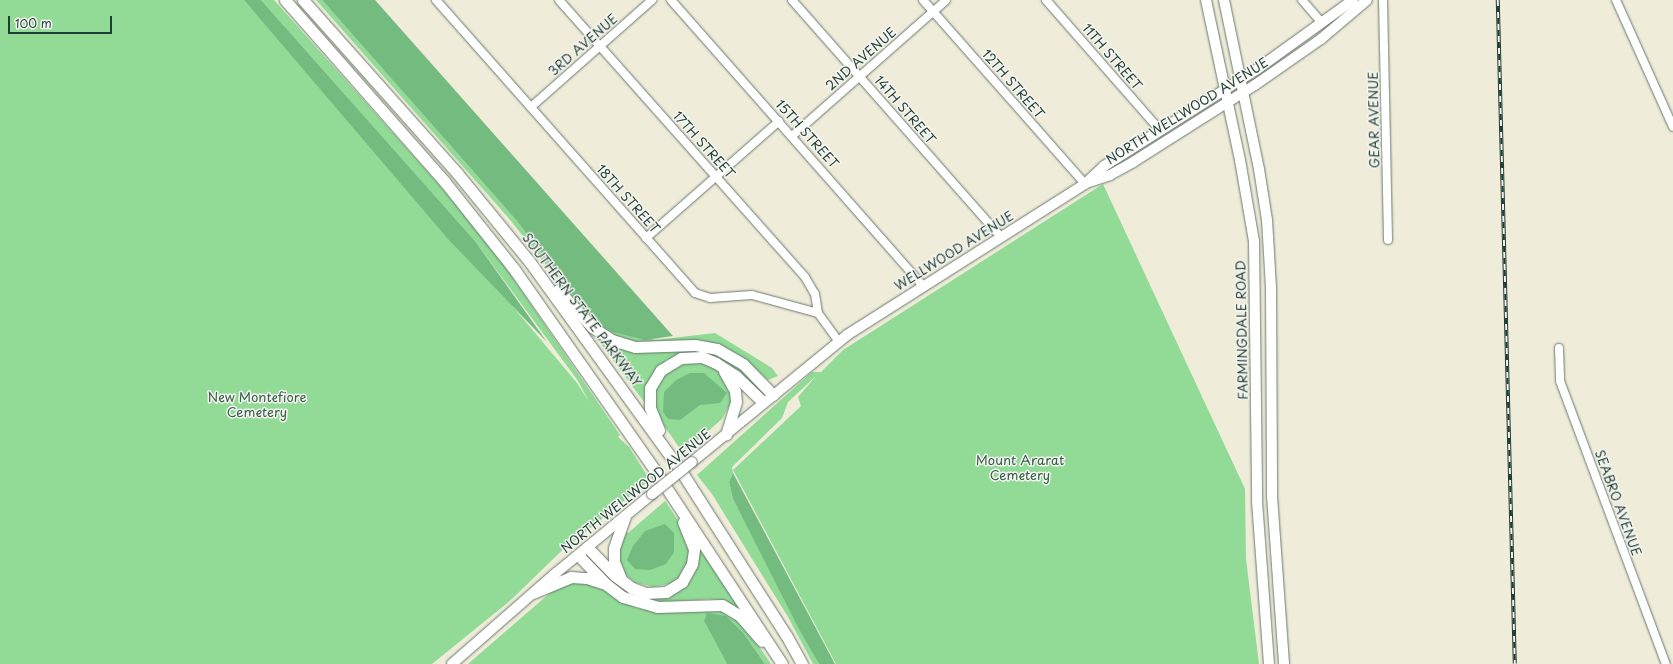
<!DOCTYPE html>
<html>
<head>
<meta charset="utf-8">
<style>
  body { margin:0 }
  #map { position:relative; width:1673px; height:664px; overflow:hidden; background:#efecd9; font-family:"Playpen Sans",sans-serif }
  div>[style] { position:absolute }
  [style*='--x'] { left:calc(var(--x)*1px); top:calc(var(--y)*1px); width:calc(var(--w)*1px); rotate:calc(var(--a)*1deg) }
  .green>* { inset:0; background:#91db97 }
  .forest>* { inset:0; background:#74bb80 }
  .roads { filter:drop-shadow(0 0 1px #687a6e) drop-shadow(0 0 1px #687a6e) }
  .minor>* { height:8px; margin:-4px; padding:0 4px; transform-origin:4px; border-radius:4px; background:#fff }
  .major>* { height:10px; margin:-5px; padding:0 5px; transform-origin:5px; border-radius:5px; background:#fff }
  .highway>* { height:11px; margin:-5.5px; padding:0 5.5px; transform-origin:5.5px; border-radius:5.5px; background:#fff }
  .rail>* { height:3.5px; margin-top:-1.75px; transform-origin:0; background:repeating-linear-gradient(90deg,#f6f6f2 0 6px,#1f3d34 0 12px); box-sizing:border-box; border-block:1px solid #1f3d34 }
  .bridges { filter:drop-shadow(0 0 1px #687a6e) drop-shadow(0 0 1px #687a6e) }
  .major-bridge>* { height:10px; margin:-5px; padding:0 5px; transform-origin:5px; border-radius:5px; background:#fff }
  span { translate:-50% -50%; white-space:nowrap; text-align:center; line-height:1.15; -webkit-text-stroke:3px #f6f6f2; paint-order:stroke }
  .street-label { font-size:13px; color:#1f3d34 }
  .park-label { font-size:13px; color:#365d48 }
  .scale { position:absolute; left:8px; top:16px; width:104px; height:18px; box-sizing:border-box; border:2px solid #1f3d34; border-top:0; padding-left:5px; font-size:12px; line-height:14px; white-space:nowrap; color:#1f3d34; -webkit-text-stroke:3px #f6f6f2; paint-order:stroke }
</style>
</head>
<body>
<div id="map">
  <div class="green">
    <i style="clip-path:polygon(0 0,244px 0,515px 309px,577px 383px,589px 402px,578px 381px,475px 241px,261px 0,274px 0,467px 216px,500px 259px,620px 435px,618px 437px,629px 447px,650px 480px,567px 547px,587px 526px,512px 599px,432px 664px,0 664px)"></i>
    <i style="clip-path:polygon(316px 0,322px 0,517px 221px,591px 319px,655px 340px,715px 333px,772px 368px,778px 376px,768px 380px,739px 355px,705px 342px,683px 340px,636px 342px,622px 340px,591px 322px,511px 221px)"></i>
    <i style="clip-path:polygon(1103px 184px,1245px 489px,1246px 559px,1259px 664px,836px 664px,733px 470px,801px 406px,798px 397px,816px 376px,788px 402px,782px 418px,732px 467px,733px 473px,729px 482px,733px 499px,819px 664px,813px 664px,788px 617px,712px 494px,697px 475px,812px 372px,821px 372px,843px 350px)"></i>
    <i style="clip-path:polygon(593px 333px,609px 341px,706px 349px,739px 363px,759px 386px,756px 388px,723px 360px,707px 353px,692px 352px,666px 360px,647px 406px)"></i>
    <i style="clip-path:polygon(691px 360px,706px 362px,720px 371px,734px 397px,722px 419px,683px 453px,656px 414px,653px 401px,655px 384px,665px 371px,675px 364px)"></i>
    <i style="clip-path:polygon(665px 501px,680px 523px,691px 555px,685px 573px,670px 584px,653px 587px,636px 583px,623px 573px,617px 558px,618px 544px,626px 530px,628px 533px)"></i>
    <i style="clip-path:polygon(699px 547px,740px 607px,737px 608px,720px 600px,709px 599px,655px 603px,625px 593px,592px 562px,593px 560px,634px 592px,673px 591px)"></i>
    <i style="clip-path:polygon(571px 580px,589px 581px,636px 608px,662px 612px,712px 606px,741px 620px,771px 664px,765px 664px,744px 634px,704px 621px,727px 664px,468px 664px,558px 586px)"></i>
  </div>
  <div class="forest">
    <i style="clip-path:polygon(244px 0,261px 0,475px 241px,547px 342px,448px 239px)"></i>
    <i style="clip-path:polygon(322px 0,375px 0,673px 336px,645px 340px,613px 332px,591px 319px,517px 221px)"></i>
    <i style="clip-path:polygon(690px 373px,704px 373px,727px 393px,720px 403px,700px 405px,680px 420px,668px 419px,663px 412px,664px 392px,676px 380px)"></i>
    <i style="clip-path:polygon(733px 473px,835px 664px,819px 664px,799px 629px,733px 499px,729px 482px)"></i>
    <i style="clip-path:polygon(665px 524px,674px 533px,674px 552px,666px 564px,650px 570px,635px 569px,627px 560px,633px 546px,645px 531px)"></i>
    <i style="clip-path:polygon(707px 613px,726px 616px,744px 634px,765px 664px,727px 664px,704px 621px)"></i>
  </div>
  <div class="roads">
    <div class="minor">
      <i style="--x:436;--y:0;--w:391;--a:48.5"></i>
      <i style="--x:695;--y:293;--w:16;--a:18"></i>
      <i style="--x:710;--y:298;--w:42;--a:-4.1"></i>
      <i style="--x:752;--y:295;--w:68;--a:15.3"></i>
      <i style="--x:559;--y:0;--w:370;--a:48.4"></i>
      <i style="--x:805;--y:277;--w:20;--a:60"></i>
      <i style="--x:815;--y:294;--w:19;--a:81"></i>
      <i style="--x:818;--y:313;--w:34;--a:54"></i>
      <i style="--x:671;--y:0;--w:381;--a:48.6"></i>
      <i style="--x:792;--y:0;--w:316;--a:48.6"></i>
      <i style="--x:923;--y:0;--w:245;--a:48.6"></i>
      <i style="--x:1046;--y:0;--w:173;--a:48.8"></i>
      <i style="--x:1302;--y:0;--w:30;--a:49"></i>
      <i style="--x:1383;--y:0;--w:240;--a:88.8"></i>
      <i style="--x:1616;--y:0;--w:139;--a:65.8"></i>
      <i style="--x:531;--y:107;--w:162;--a:-41.5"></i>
      <i style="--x:792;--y:136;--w:205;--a:-41.4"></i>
      <i style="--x:646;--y:238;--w:177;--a:-41.3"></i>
      <i style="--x:1559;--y:348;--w:33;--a:88"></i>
      <i style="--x:1560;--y:381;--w:302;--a:69.5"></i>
    </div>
    <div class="major">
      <i style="--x:1206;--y:0;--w:164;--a:78"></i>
      <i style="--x:1240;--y:160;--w:82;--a:80.2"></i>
      <i style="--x:1254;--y:241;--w:260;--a:89.3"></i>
      <i style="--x:1257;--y:501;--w:163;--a:85.8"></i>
      <i style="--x:1224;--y:0;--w:173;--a:78.3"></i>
      <i style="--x:1259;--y:169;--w:52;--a:81.1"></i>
      <i style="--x:1267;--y:220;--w:68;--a:86.6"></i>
      <i style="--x:1271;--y:288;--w:208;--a:89.7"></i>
      <i style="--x:1272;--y:496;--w:168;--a:85.9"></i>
      <i style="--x:1089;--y:182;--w:22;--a:-18"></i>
      <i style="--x:1110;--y:175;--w:26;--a:-29"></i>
      <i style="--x:1133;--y:162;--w:144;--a:-32.3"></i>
      <i style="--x:1255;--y:85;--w:80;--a:-34.9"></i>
      <i style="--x:1321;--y:39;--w:60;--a:-40.3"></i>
      <i style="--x:692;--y:462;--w:200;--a:-39.3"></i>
      <i style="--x:847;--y:335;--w:282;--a:-32.4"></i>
      <i style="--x:1085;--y:184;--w:26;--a:-43"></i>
      <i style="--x:1104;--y:166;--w:180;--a:-32.3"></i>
      <i style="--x:1256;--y:70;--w:120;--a:-35.8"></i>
      <i style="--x:452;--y:664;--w:138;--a:-41.2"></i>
      <i style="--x:556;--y:573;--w:124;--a:-39.5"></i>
    </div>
    <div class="highway">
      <i style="--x:285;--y:0;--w:241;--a:48.7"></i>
      <i style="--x:444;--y:181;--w:112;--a:51.5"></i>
      <i style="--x:514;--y:269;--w:244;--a:55"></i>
      <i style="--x:654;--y:469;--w:233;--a:56.7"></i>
      <i style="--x:303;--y:0;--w:232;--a:48.3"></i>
      <i style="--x:457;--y:173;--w:114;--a:50.7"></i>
      <i style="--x:529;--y:261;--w:256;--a:54.1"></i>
      <i style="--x:679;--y:468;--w:198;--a:57.4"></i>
      <i style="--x:786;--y:635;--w:33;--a:61"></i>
      <i style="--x:558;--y:290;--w:50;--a:47.4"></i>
      <i style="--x:592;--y:327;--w:24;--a:33"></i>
      <i style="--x:612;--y:340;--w:24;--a:17"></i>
      <i style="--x:635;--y:347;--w:60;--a:-1.9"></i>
      <i style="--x:695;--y:345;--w:22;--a:10"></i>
      <i style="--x:717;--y:349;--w:30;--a:30"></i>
      <i style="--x:743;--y:364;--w:43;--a:45.9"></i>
      <i style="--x:724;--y:371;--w:23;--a:61"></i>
      <i style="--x:735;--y:391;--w:11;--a:85"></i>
      <i style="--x:736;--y:402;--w:34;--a:107"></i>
      <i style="--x:659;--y:430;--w:24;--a:-112"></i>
      <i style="--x:650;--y:408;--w:20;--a:-90"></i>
      <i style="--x:650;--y:388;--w:21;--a:-59"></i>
      <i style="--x:661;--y:370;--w:23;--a:-31"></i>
      <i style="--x:681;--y:358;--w:21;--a:-3"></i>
      <i style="--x:702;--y:357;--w:15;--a:23"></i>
      <i style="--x:716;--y:363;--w:24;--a:33"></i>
      <i style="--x:736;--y:376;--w:37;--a:44"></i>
      <i style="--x:587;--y:547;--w:39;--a:46"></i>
      <i style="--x:614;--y:575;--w:22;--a:36"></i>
      <i style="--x:632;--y:588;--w:15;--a:20"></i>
      <i style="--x:646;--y:593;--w:20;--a:-3"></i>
      <i style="--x:666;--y:592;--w:19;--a:-32"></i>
      <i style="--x:682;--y:582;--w:21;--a:-61"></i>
      <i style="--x:692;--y:564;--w:15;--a:-82"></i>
      <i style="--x:694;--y:549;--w:29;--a:-112"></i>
      <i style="--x:578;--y:555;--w:42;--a:46"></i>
      <i style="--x:607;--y:585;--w:20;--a:37"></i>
      <i style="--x:623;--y:597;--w:35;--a:16"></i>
      <i style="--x:657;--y:607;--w:65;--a:-1.8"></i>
      <i style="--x:722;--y:605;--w:21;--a:31"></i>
      <i style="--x:740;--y:616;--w:33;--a:49"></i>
      <i style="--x:621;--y:579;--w:18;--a:-112"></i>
      <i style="--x:614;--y:562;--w:14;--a:-90"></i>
      <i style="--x:614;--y:548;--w:34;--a:-71"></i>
      <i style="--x:533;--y:593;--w:41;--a:-22.8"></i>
      <i style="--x:571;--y:577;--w:16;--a:4"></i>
      <i style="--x:587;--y:578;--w:16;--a:18"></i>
    </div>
  </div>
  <div class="rail">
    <i style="--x:1498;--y:0;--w:664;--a:88.53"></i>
  </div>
  <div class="bridges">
    <div class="major-bridge">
      <i style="--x:652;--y:494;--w:51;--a:-38.7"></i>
    </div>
  </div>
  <div class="street-label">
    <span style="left:583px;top:45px;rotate:-41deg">3RD AVENUE</span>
    <span style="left:1112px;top:57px;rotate:49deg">11TH STREET</span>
    <span style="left:861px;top:59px;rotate:-41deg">2ND AVENUE</span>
    <span style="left:1013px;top:84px;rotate:49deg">12TH STREET</span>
    <span style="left:905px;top:110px;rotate:49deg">14TH STREET</span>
    <span style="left:1187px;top:111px;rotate:-32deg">NORTH WELLWOOD AVENUE</span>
    <span style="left:1374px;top:120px;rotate:-91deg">GEAR AVENUE</span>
    <span style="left:807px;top:134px;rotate:48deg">15TH STREET</span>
    <span style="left:704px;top:145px;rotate:48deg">17TH STREET</span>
    <span style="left:628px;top:199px;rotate:48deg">18TH STREET</span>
    <span style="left:954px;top:251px;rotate:-32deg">WELLWOOD AVENUE</span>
    <span style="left:582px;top:310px;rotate:53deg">SOUTHERN STATE PARKWAY</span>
    <span style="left:1242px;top:330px;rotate:-91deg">FARMINGDALE ROAD</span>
    <span style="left:636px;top:491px;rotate:-39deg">NORTH WELLWOOD AVENUE</span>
    <span style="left:1618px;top:503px;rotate:70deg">SEABRO AVENUE</span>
  </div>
  <div class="park-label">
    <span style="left:257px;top:405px">New Montefiore<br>Cemetery</span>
    <span style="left:1020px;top:468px">Mount Ararat<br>Cemetery</span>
  </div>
  <div class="scale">100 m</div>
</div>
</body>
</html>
